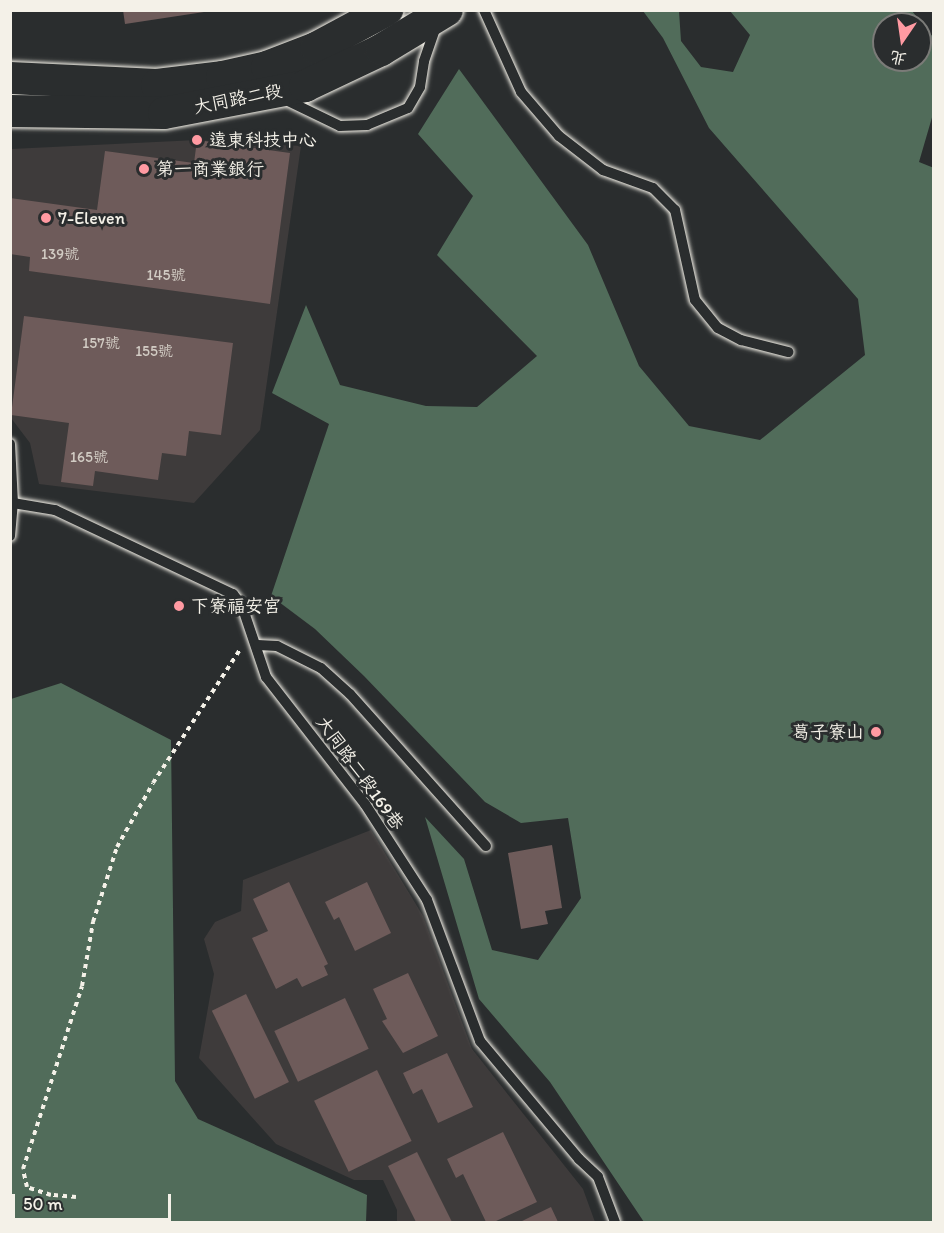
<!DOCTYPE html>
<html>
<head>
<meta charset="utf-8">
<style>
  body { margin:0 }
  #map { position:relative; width:944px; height:1233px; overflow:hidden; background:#2a2d2e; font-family:Itim,"LXGW WenKai TC",sans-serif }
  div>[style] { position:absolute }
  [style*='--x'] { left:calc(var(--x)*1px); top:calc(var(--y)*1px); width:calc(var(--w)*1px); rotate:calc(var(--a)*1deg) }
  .built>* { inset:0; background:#3e3b3b }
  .green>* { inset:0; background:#516c5a }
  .building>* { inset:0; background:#6e5b5a; transform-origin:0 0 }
  .path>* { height:4px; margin-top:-2px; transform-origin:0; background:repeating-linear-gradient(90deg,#f4f1e8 0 4.5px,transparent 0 9px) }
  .roads { filter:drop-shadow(0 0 2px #f4f1e8) drop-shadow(0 0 2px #f4f1e8) }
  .lane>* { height:10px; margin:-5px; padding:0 5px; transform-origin:5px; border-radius:5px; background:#2a2d2e }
  .primary>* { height:32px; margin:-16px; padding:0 16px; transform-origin:16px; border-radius:16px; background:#2a2d2e }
  .dots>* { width:16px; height:16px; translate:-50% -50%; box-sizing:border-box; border:3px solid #2a2d2e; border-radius:50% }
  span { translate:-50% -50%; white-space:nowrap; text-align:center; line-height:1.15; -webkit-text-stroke:6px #2a2d2e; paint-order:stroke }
  .number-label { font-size:15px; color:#d2ccc4 }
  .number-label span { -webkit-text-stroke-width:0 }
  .street-label { font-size:18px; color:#f4f1e8 }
  .poi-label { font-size:18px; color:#f4f1e8 }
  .left { translate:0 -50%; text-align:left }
  .right { translate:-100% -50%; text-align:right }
  .frame { position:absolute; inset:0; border:12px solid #f4f1e8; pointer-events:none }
  .north { position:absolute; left:872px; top:12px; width:60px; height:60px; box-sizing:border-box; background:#2a2d2e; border:2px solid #7b7b78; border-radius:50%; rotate:193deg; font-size:16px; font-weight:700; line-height:24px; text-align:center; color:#f4f1e8 }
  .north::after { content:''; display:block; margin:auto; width:21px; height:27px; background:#ff9aa2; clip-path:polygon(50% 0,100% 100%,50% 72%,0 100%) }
  .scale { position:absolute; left:12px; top:1194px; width:159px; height:27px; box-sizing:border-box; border:3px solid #f4f1e8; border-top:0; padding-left:8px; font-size:18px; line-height:21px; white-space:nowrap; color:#f4f1e8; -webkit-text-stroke:4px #2a2d2e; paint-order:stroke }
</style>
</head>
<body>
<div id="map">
  <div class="built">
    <i style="clip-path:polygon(197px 140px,301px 146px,260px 430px,194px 503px,39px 484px,30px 443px,11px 418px,11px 149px)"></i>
    <i style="clip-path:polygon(371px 830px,423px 916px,472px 1049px,583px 1189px,595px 1222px,397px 1222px,397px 1210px,383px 1180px,354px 1180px,276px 1144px,199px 1058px,214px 974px,204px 939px,215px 922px,241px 911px,243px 880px)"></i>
  </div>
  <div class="green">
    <i style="clip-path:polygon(evenodd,643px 11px,679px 11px,681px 41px,701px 67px,733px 72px,750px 35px,730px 11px,912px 11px,933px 37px,933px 114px,919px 162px,934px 168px,933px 1222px,644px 1222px,550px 1082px,479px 999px,425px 817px,464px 859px,492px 950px,538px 960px,581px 898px,568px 818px,521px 823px,485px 802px,364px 676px,315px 629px,271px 596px,329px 424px,272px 393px,306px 305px,340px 385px,426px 406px,477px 407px,537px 356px,437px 255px,473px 196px,418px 134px,459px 69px,588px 245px,639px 366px,689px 426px,760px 440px,865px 355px,858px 299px,709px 128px,663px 38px,643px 11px,884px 24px,920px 24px,920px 60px,884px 60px,884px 24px)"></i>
    <i style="clip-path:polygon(61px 683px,171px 740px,175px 1081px,198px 1119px,367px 1195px,366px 1222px,11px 1222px,11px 699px)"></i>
  </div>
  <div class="building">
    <i style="clip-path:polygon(123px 10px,204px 10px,204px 12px,125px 24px)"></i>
    <i style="clip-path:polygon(197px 140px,290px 153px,270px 304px,29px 271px,30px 257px,10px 254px,10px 198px,97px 210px,105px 151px,194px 163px)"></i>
    <i style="clip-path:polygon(24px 316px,233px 343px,221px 435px,189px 431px,186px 456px,162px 453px,158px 480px,95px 471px,93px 486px,61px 482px,69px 423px,11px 415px)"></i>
    <i style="clip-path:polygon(552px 845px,562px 908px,545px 911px,548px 924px,521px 929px,508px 853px)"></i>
    <i style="clip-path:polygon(289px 882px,328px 964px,324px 966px,328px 975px,302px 987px,297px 978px,276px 989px,252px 938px,268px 931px,253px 899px)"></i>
    <i style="clip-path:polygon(367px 882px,391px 933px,355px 951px,339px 917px,334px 920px,325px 902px)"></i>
    <i style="clip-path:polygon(408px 973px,438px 1036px,403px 1053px,382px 1021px,387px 1019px,373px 989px)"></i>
    <i style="left:246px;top:994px;width:98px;height:38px;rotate:64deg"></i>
    <i style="left:345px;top:998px;width:56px;height:78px;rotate:65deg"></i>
    <i style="clip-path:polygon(447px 1053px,473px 1107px,438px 1123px,422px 1089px,413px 1094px,403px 1073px)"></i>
    <i style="left:377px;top:1070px;width:79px;height:70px;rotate:64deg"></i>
    <i style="clip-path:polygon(503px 1132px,537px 1202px,494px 1222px,486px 1222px,463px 1174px,456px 1178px,447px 1159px)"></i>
    <i style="clip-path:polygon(417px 1152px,452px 1222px,416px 1222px,388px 1166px)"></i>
    <i style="clip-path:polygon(551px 1207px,558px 1222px,520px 1222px)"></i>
  </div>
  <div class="path">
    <i style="--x:76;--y:1197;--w:25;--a:-175"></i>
    <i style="--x:51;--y:1195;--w:25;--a:-162"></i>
    <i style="--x:27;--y:1187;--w:18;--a:-103"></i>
    <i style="--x:23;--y:1169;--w:192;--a:-72.1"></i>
    <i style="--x:82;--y:986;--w:65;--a:-80.2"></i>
    <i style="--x:93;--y:922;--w:79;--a:-72.3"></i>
    <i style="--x:117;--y:847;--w:73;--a:-60.6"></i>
    <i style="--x:153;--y:783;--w:161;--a:-56.9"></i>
  </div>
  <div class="roads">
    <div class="lane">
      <i style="--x:484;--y:10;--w:90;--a:65.7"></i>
      <i style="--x:521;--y:92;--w:58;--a:49.2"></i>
      <i style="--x:559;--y:136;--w:56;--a:37.7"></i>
      <i style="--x:603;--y:170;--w:53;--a:19.8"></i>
      <i style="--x:653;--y:188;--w:31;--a:45"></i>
      <i style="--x:675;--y:210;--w:92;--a:77.5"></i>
      <i style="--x:695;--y:300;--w:36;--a:51"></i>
      <i style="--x:718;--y:328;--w:26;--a:28"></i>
      <i style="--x:741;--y:340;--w:49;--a:14.3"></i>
      <i style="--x:284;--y:99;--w:62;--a:25.7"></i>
      <i style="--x:340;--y:126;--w:27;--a:-2"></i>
      <i style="--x:367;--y:125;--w:44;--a:-22.5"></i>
      <i style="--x:408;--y:108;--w:24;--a:-60"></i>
      <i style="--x:420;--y:87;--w:26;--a:-81"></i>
      <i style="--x:424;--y:61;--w:37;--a:-71"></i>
      <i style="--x:10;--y:444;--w:59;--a:87.1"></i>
      <i style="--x:13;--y:503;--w:43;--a:9.5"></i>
      <i style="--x:55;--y:510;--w:197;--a:25.3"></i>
      <i style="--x:233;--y:594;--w:15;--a:53"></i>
      <i style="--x:242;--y:606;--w:75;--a:71.3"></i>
      <i style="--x:266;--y:677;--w:161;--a:52.1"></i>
      <i style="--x:365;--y:804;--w:114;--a:57.1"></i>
      <i style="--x:427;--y:900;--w:151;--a:69.4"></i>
      <i style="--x:480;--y:1041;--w:154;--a:50"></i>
      <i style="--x:579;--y:1159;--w:26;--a:43"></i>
      <i style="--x:598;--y:1177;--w:48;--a:69.3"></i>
      <i style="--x:10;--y:536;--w:33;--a:-85"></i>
      <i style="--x:258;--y:645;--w:19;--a:3"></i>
      <i style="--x:277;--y:646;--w:49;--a:26.6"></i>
      <i style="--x:321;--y:668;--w:39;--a:42"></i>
      <i style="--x:350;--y:694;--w:204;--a:48.2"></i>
    </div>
    <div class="primary">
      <i style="--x:10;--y:78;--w:147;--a:2.7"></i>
      <i style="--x:157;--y:85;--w:65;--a:-7"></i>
      <i style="--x:222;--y:77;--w:46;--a:-12.5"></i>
      <i style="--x:267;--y:67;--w:53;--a:-21.2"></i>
      <i style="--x:316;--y:48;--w:81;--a:-28.2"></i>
      <i style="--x:10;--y:111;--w:154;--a:0.7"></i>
      <i style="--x:164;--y:113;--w:144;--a:-10.8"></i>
      <i style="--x:305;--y:86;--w:84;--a:-25.3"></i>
      <i style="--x:381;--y:50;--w:77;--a:-31.2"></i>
    </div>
  </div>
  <div class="dots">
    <i style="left:197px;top:140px;background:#ff9aa2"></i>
    <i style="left:144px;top:169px;background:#ff9aa2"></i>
    <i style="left:46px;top:218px;background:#ff9aa2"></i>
    <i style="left:179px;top:606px;background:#ff9aa2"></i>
    <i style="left:876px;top:732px;background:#ff9aa2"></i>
  </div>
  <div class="number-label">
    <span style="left:60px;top:255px">139號</span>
    <span style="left:166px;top:276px">145號</span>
    <span style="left:101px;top:344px">157號</span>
    <span style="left:154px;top:352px">155號</span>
    <span style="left:89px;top:458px">165號</span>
  </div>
  <div class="street-label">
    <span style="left:238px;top:99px;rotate:-11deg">大同路二段</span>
    <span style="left:360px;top:773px;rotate:54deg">大同路二段169巷</span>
  </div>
  <div class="poi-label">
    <span class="left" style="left:209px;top:140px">遠東科技中心</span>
    <span class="left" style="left:156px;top:169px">第一商業銀行</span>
    <span class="left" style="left:58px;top:218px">7-Eleven</span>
    <span class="left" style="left:191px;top:606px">下寮福安宮</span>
    <span class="right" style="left:864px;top:732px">葛子寮山</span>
  </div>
  <div class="frame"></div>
  <div class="north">北</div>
  <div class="scale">50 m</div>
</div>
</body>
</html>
